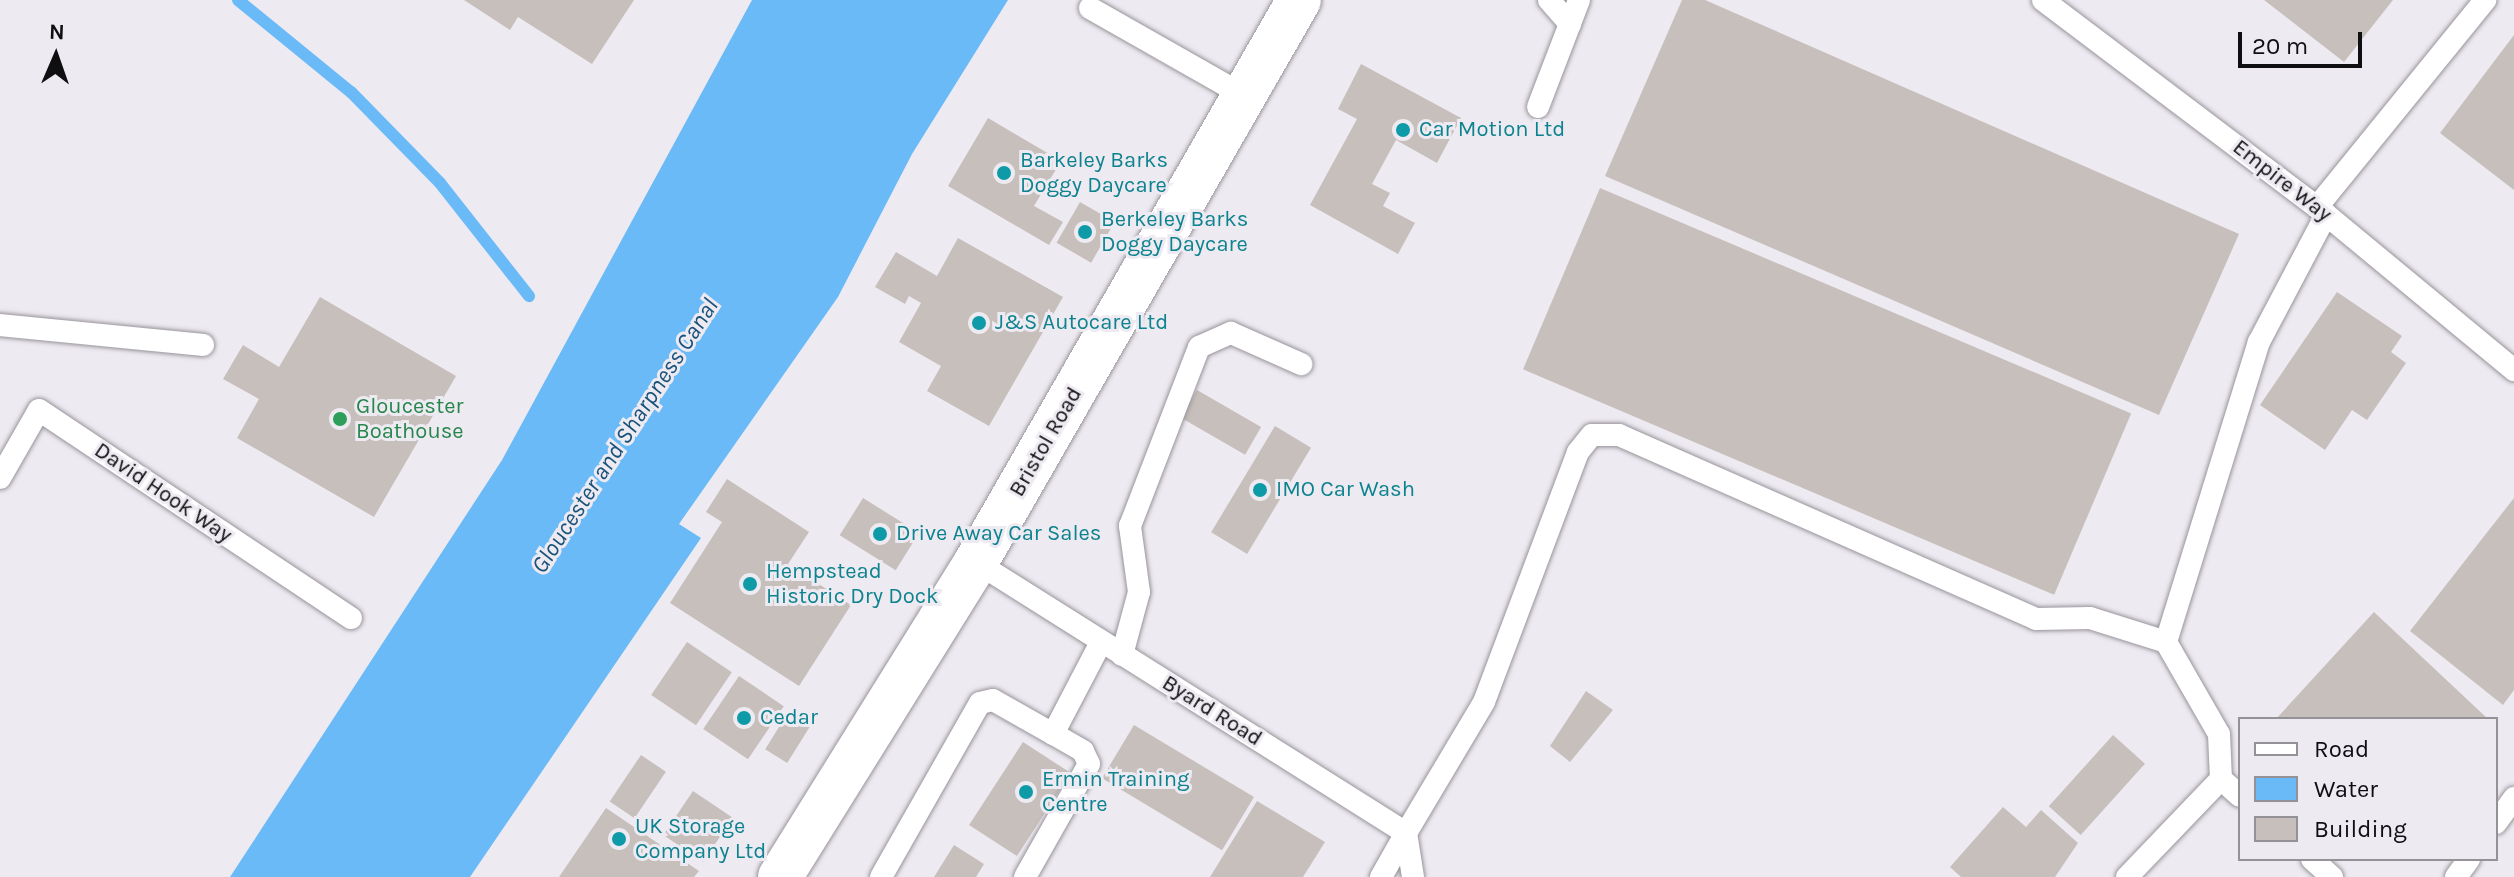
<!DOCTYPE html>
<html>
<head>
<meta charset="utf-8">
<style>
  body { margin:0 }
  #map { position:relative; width:2514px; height:877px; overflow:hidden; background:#eeeaf1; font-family:Karla,sans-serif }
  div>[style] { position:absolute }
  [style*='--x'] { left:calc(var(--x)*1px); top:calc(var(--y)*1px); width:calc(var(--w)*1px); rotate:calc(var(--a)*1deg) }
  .water>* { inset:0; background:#6abaf7 }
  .stream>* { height:12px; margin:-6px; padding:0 6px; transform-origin:6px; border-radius:6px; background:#6abaf7 }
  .building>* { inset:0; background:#c7bfbb; transform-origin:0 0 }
  .roads { filter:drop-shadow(0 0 2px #98949b) drop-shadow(0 0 2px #98949b) }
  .service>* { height:22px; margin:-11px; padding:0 11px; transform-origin:11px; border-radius:11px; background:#fff }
  .tertiary>* { height:44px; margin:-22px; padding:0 22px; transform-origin:22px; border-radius:22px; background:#fff }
  .dots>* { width:22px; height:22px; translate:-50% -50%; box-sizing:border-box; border:4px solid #eeeaf1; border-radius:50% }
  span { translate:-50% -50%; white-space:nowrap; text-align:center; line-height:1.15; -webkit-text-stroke:6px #eeeaf1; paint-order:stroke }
  .culture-label { font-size:22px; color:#0d838f }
  .left { translate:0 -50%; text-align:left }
  .street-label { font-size:22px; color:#0f0e10 }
  .leisure-label { font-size:22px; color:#27864d }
  .water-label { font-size:24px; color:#19537c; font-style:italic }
  .legend { position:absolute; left:2238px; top:717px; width:260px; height:144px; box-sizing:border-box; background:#eeeaf1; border:2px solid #959297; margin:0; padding:10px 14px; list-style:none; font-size:24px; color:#0f0e10 }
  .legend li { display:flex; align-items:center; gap:16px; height:40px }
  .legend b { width:40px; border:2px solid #959297 }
  .north { position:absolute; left:16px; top:16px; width:80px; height:80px; -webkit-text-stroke:6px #eeeaf1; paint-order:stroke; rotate:2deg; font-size:22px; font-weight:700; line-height:32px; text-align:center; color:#0f0e10 }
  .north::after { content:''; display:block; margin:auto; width:28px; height:36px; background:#0f0e10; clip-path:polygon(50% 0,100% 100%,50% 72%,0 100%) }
  .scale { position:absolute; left:2238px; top:32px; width:124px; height:36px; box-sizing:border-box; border:4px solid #0f0e10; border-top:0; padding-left:10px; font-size:24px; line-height:28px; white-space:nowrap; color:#0f0e10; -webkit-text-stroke:6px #eeeaf1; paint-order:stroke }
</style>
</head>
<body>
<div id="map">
  <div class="water">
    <i style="clip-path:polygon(752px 0,1008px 0,912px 154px,838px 297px,679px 524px,701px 538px,470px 877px,230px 877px,502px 460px)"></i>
  </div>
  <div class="stream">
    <i style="--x:238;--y:0;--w:146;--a:39.2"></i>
    <i style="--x:351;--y:92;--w:127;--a:45.6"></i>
    <i style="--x:440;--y:183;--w:144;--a:51.8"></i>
  </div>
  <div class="building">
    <i style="clip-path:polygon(464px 0,634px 0,592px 64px,518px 17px,510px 30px)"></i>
    <i style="clip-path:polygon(1682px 0,1705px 0,2239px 234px,2159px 415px,1605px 176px)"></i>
    <i style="clip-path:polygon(2264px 0,2393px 0,2344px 62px)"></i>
    <i style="clip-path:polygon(2514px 35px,2514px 190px,2440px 133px)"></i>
    <i style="clip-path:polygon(1361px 64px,1461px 118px,1437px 163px,1396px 140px,1372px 184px,1390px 193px,1383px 206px,1415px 223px,1398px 254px,1310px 205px,1357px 119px,1338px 109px)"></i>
    <i style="clip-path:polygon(988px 118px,1061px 161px,1034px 206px,1063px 222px,1049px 245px,948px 186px)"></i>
    <i style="left:1600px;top:188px;width:577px;height:197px;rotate:23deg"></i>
    <i style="left:1080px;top:202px;width:40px;height:47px;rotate:30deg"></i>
    <i style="clip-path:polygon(958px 238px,1063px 297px,989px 426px,927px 391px,941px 366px,899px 342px,921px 303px,909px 296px,905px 304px,875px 287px,896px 252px,937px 276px)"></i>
    <i style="clip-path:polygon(2337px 292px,2402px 336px,2391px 352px,2406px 363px,2367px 420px,2352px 410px,2325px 450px,2260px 405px)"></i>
    <i style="clip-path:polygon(320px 297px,456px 376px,374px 517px,237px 438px,259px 399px,223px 379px,243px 345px,279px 367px)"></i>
    <i style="left:1197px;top:390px;width:74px;height:32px;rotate:30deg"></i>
    <i style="left:1275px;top:426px;width:42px;height:124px;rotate:31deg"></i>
    <i style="clip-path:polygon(727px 479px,809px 532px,788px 564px,851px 605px,799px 686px,670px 603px,722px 522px,706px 512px)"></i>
    <i style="left:863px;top:498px;width:66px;height:44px;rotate:32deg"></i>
    <i style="clip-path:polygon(2514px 498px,2514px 690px,2503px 705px,2410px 631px)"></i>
    <i style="clip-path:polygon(2374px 612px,2488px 719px,2276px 719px)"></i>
    <i style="left:687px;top:642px;width:54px;height:64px;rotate:34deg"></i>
    <i style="left:739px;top:676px;width:54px;height:64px;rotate:34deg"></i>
    <i style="clip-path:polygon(1586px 691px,1613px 710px,1570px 762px,1550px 746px)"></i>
    <i style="left:789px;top:711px;width:26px;height:45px;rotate:32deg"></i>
    <i style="left:1134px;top:725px;width:140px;height:62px;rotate:31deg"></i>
    <i style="left:2113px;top:735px;width:43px;height:96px;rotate:42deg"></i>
    <i style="left:1023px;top:742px;width:57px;height:99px;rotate:33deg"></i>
    <i style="left:641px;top:755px;width:30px;height:56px;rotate:34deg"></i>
    <i style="left:693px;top:791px;width:48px;height:53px;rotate:34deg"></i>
    <i style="clip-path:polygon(1257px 801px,1325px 842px,1303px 877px,1210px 877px)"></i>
    <i style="clip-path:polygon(2003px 807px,2026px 827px,2041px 810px,2078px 843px,2055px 877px,1961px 877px,1950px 867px)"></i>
    <i style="clip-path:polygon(606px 808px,699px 871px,694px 877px,559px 877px)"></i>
    <i style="clip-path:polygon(954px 845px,984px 864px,976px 877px,934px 877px)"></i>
  </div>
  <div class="roads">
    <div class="service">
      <i style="--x:1549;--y:0;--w:32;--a:49"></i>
      <i style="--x:2043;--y:0;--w:343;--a:37.1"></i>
      <i style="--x:2317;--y:207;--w:256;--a:39.6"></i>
      <i style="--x:1090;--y:8;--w:178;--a:29.6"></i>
      <i style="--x:1538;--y:107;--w:115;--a:-69"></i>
      <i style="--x:2317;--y:207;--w:267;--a:-50.9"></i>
      <i style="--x:0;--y:325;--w:204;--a:5.6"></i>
      <i style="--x:0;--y:478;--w:78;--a:-60.2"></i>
      <i style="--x:39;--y:410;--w:375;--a:33.7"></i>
      <i style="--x:976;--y:562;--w:508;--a:32.22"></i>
      <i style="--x:1406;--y:833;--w:51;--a:119.6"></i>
      <i style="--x:2166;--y:642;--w:314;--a:-72.8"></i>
      <i style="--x:2259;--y:342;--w:144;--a:-62.2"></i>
      <i style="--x:1122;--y:655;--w:65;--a:-74.9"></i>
      <i style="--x:1139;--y:592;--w:67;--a:-97.8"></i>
      <i style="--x:1130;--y:526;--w:192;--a:-68.9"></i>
      <i style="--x:1199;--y:347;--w:35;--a:-24"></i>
      <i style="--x:1231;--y:333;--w:77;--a:23.9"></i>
      <i style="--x:2496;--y:823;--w:31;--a:-54"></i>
      <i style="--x:2312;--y:859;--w:27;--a:42"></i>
      <i style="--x:881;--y:877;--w:200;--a:-60.4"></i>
      <i style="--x:980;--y:703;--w:13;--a:-13"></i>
      <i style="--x:993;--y:700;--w:69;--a:29.5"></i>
      <i style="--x:1053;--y:734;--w:104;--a:-62.4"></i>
      <i style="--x:1025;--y:877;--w:130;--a:-60.5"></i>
      <i style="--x:1089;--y:764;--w:14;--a:-115"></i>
      <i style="--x:1083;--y:751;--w:34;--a:-150"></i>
      <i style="--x:1413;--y:877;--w:45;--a:-99"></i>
      <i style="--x:1406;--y:833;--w:152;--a:-59.2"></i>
      <i style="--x:1484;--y:702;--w:267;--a:-69.4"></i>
      <i style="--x:1578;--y:452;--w:22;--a:-51"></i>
      <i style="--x:1592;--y:435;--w:27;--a:0"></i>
      <i style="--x:1619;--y:435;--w:456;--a:23.8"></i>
      <i style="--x:2036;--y:619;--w:54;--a:-1.1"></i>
      <i style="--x:2090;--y:618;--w:80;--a:17.5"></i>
      <i style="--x:2166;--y:642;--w:106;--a:60.1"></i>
      <i style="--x:2219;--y:734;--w:45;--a:87.5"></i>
      <i style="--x:2221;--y:779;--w:25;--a:42"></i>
      <i style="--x:2127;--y:877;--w:136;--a:-46.2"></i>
      <i style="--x:2456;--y:877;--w:22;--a:-54"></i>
    </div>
    <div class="tertiary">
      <i style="--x:780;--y:877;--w:371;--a:-58.1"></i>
      <i style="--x:976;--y:562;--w:648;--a:-60.11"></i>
    </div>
  </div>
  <div class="dots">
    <i style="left:1403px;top:130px;background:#0f9aa8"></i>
    <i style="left:1004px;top:173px;background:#0f9aa8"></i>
    <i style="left:1085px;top:232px;background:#0f9aa8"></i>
    <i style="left:979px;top:323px;background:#0f9aa8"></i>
    <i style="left:340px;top:419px;background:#2e9e5b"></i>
    <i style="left:1260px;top:490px;background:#0f9aa8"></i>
    <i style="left:880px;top:534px;background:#0f9aa8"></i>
    <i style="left:750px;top:584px;background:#0f9aa8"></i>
    <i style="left:744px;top:718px;background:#0f9aa8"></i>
    <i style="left:1026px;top:792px;background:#0f9aa8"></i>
    <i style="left:619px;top:839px;background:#0f9aa8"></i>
  </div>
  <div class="culture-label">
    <span class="left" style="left:1419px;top:130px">Car Motion Ltd</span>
    <span class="left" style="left:1020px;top:173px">Barkeley Barks<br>Doggy Daycare</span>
    <span class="left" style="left:1101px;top:232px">Berkeley Barks<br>Doggy Daycare</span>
    <span class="left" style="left:995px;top:323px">J&amp;S Autocare Ltd</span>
    <span class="left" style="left:1276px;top:490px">IMO Car Wash</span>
    <span class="left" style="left:896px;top:534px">Drive Away Car Sales</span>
    <span class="left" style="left:766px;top:584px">Hempstead<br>Historic Dry Dock</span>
    <span class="left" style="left:760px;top:718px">Cedar</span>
    <span class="left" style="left:1042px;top:792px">Ermin Training<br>Centre</span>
    <span class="left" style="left:635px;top:839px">UK Storage<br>Company Ltd</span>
  </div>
  <div class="street-label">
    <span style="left:2282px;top:181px;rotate:38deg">Empire Way</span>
    <span style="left:1046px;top:442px;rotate:-60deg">Bristol Road</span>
    <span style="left:163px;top:493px;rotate:34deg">David Hook Way</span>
    <span style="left:1212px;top:711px;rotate:32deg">Byard Road</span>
  </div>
  <div class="leisure-label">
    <span class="left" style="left:356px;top:419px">Gloucester<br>Boathouse</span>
  </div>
  <div class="water-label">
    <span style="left:625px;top:436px;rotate:-57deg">Gloucester and Sharpness Canal</span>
  </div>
  <ul class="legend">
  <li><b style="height:10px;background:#fff"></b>Road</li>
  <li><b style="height:22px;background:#6abaf7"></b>Water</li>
  <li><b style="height:22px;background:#c7bfbb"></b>Building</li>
  </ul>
  <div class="north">N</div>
  <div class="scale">20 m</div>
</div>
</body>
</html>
